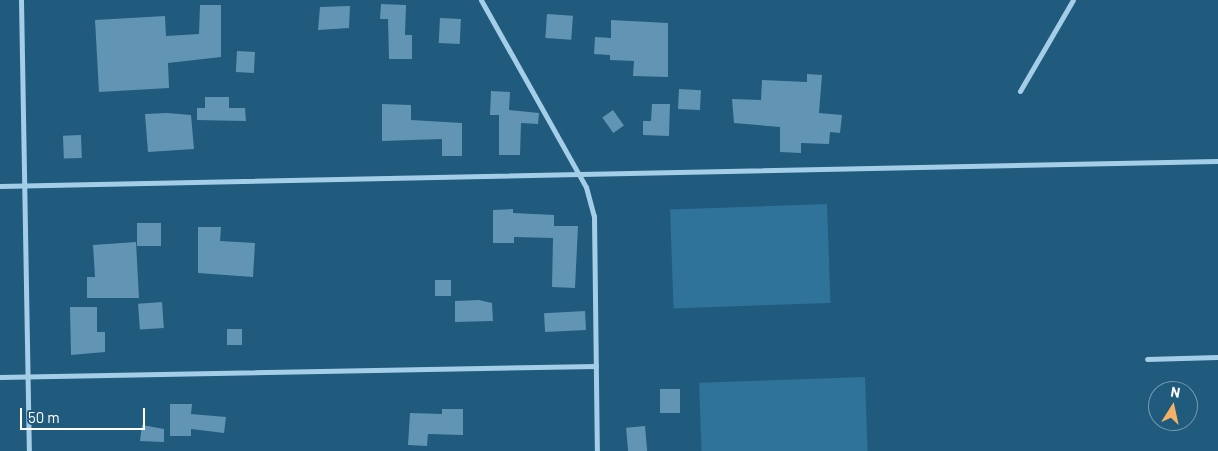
<!DOCTYPE html>
<html>
<head>
<meta charset="utf-8">
<style>
  body { margin:0 }
  #map { position:relative; width:1218px; height:451px; overflow:hidden; background:#205a7d; font-family:Barlow,sans-serif }
  div>[style] { position:absolute }
  [style*='--x'] { left:calc(var(--x)*1px); top:calc(var(--y)*1px); width:calc(var(--w)*1px); rotate:calc(var(--a)*1deg) }
  .green>* { inset:0; background:#30739a; transform-origin:0 0 }
  .building>* { inset:0; background:#6295b3; transform-origin:0 0 }
  .street>* { height:5px; margin:-2.5px; padding:0 2.5px; transform-origin:2.5px; border-radius:2.5px; background:#a4cee7 }
  span { translate:-50% -50%; white-space:nowrap; text-align:center; line-height:1.15; -webkit-text-stroke:4.5px #205a7d; paint-order:stroke }
  .north { position:absolute; left:1148px; top:381px; width:50px; height:50px; box-sizing:border-box; background:#205a7d; border:1px solid #799cb1; border-radius:50%; rotate:10deg; font-size:14px; font-weight:700; line-height:20px; text-align:center; color:#fff }
  .north::after { content:''; display:block; margin:auto; width:18px; height:22px; background:#f4b165; clip-path:polygon(50% 0,100% 100%,50% 72%,0 100%) }
  .scale { position:absolute; left:20px; top:408px; width:125px; height:22px; box-sizing:border-box; border:2px solid #fff; border-top:0; padding-left:6px; font-size:15px; line-height:18px; white-space:nowrap; color:#fff; -webkit-text-stroke:4px #205a7d; paint-order:stroke }
</style>
</head>
<body>
<div id="map">
  <div class="green">
    <i style="left:827px;top:204px;width:99px;height:157px;rotate:88deg"></i>
    <i style="left:865px;top:377px;width:74px;height:166px;rotate:88deg"></i>
  </div>
  <div class="building">
    <i style="clip-path:polygon(381px 4px,406px 5px,405px 35px,412px 35px,412px 59px,389px 59px,388px 19px,380px 19px)"></i>
    <i style="clip-path:polygon(200px 5px,221px 5px,221px 57px,168px 63px,169px 88px,99px 92px,95px 20px,165px 16px,166px 36px,199px 34px)"></i>
    <i style="clip-path:polygon(350px 6px,349px 28px,318px 30px,320px 7px)"></i>
    <i style="left:547px;top:14px;width:26px;height:24px;rotate:4deg"></i>
    <i style="left:440px;top:18px;width:21px;height:25px;rotate:3deg"></i>
    <i style="clip-path:polygon(611px 20px,668px 23px,668px 77px,633px 76px,634px 61px,610px 60px,610px 55px,594px 54px,595px 37px,611px 38px)"></i>
    <i style="left:237px;top:51px;width:18px;height:21px;rotate:3deg"></i>
    <i style="clip-path:polygon(807px 74px,822px 75px,819px 113px,842px 115px,840px 133px,830px 132px,829px 144px,801px 143px,801px 153px,780px 152px,780px 127px,734px 123px,732px 99px,761px 100px,762px 80px,807px 82px)"></i>
    <i style="left:679px;top:89px;width:22px;height:20px;rotate:3deg"></i>
    <i style="clip-path:polygon(491px 91px,510px 92px,509px 110px,539px 113px,538px 124px,521px 123px,520px 155px,499px 155px,499px 115px,490px 115px)"></i>
    <i style="clip-path:polygon(205px 97px,229px 97px,229px 108px,245px 108px,246px 121px,197px 120px,197px 108px,205px 108px)"></i>
    <i style="clip-path:polygon(382px 104px,411px 105px,411px 120px,462px 123px,462px 156px,442px 156px,442px 139px,382px 141px)"></i>
    <i style="clip-path:polygon(652px 104px,670px 104px,669px 136px,643px 135px,643px 121px,651px 121px)"></i>
    <i style="left:613px;top:110px;width:19px;height:13px;rotate:55deg"></i>
    <i style="clip-path:polygon(167px 113px,191px 115px,194px 149px,148px 152px,145px 114px)"></i>
    <i style="left:81px;top:135px;width:23px;height:18px;rotate:88deg"></i>
    <i style="clip-path:polygon(513px 209px,513px 213px,554px 215px,554px 226px,578px 226px,575px 288px,552px 287px,553px 238px,514px 237px,514px 243px,493px 243px,493px 210px)"></i>
    <i style="left:137px;top:223px;width:24px;height:23px"></i>
    <i style="clip-path:polygon(198px 227px,221px 227px,220px 241px,255px 243px,253px 277px,198px 273px)"></i>
    <i style="clip-path:polygon(136px 242px,139px 298px,87px 298px,87px 277px,95px 277px,93px 245px)"></i>
    <i style="left:435px;top:280px;width:16px;height:16px"></i>
    <i style="clip-path:polygon(479px 300px,492px 303px,493px 321px,455px 322px,455px 301px)"></i>
    <i style="left:162px;top:302px;width:26px;height:24px;rotate:86deg"></i>
    <i style="clip-path:polygon(70px 307px,97px 307px,97px 332px,105px 332px,105px 352px,71px 355px)"></i>
    <i style="left:585px;top:311px;width:19px;height:41px;rotate:87deg"></i>
    <i style="left:227px;top:329px;width:15px;height:16px"></i>
    <i style="left:660px;top:389px;width:20px;height:24px"></i>
    <i style="clip-path:polygon(170px 404px,192px 404px,191px 414px,226px 417px,224px 433px,191px 429px,191px 436px,170px 436px)"></i>
    <i style="clip-path:polygon(442px 409px,463px 409px,463px 435px,428px 434px,427px 446px,408px 445px,410px 413px,442px 414px)"></i>
    <i style="clip-path:polygon(142px 425px,164px 429px,164px 442px,140px 441px)"></i>
    <i style="left:645px;top:426px;width:25px;height:19px;rotate:85deg"></i>
  </div>
  <div class="street">
    <i style="--x:21;--y:0;--w:451;--a:89"></i>
    <i style="--x:481;--y:0;--w:214;--a:60.7"></i>
    <i style="--x:586;--y:187;--w:30;--a:75"></i>
    <i style="--x:594;--y:216;--w:235;--a:89.3"></i>
    <i style="--x:1020;--y:91;--w:105;--a:-59.8"></i>
    <i style="--x:0;--y:186;--w:1218;--a:-1.18"></i>
    <i style="--x:1147;--y:359;--w:71;--a:-1.6"></i>
    <i style="--x:0;--y:377;--w:596;--a:-1.06"></i>
  </div>
  <div class="north">N</div>
  <div class="scale">50 m</div>
</div>
</body>
</html>
